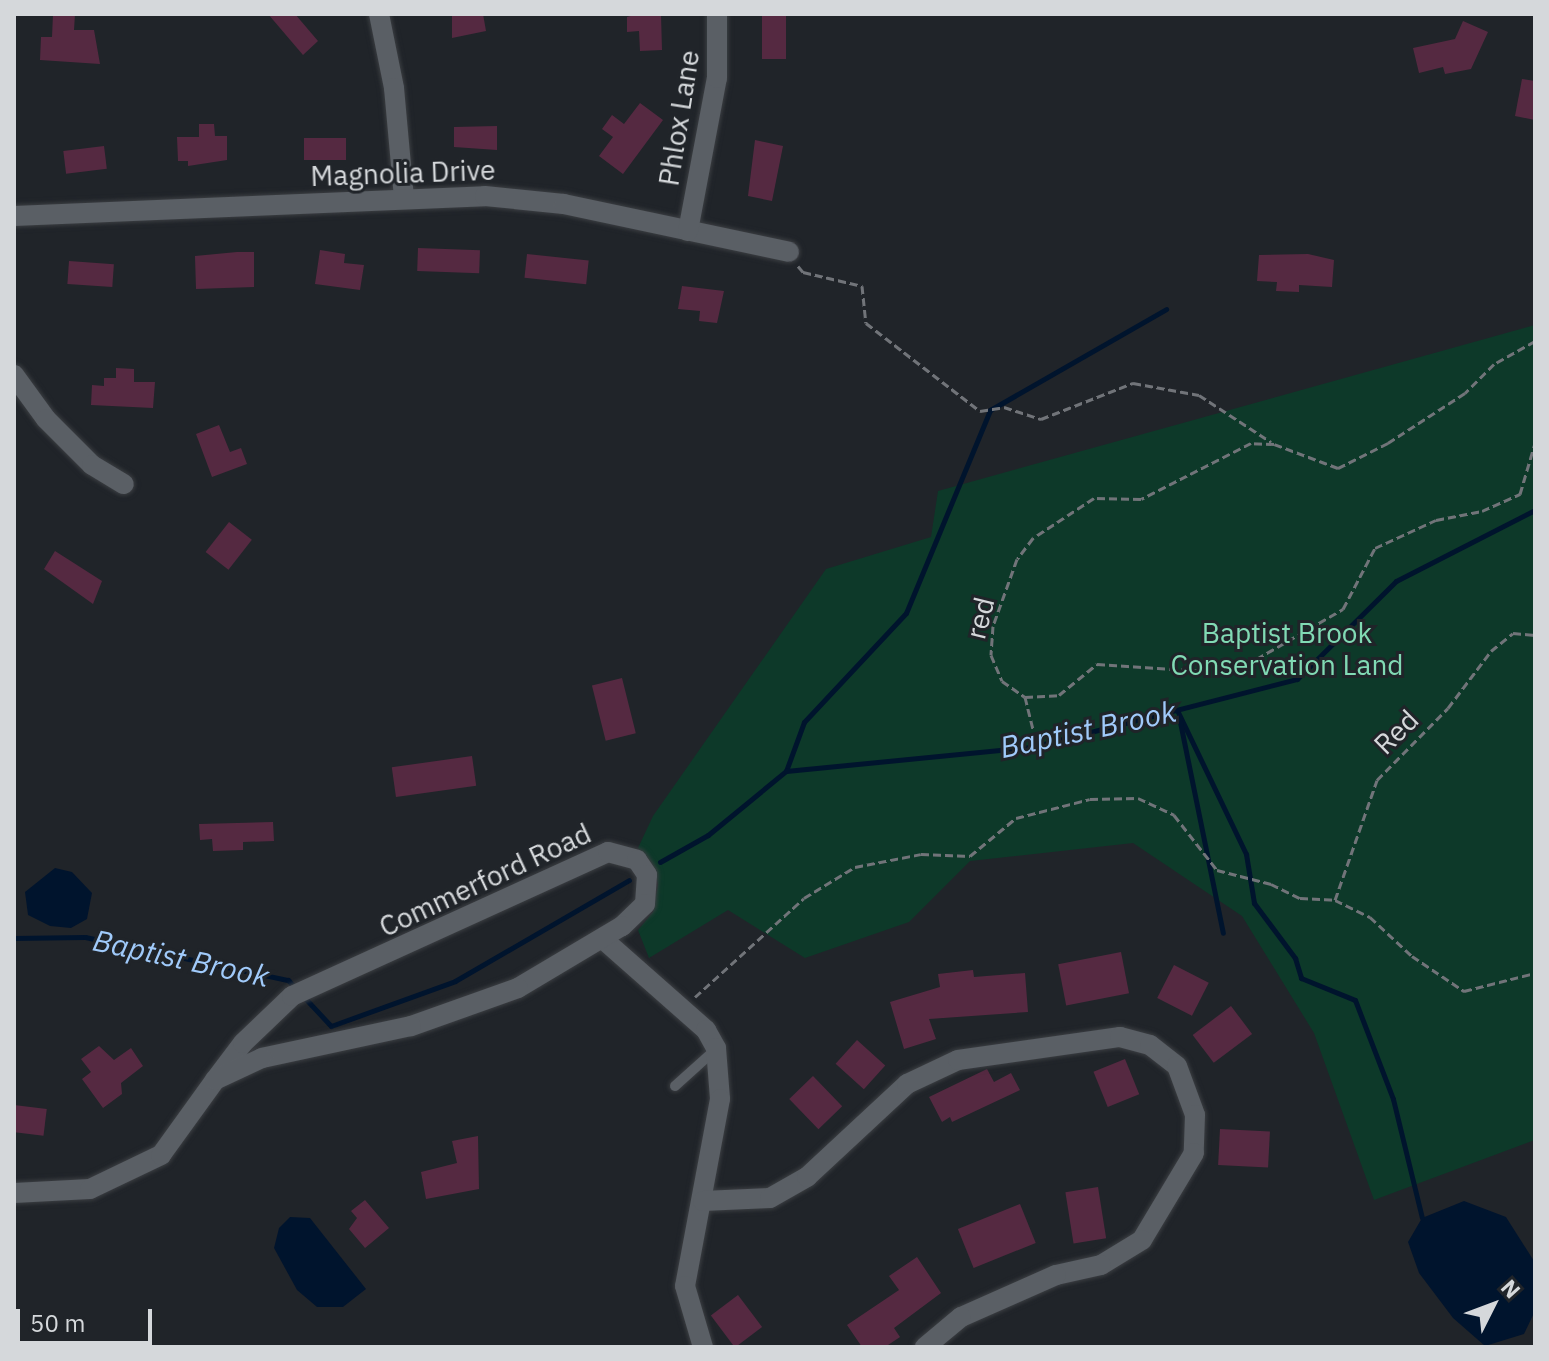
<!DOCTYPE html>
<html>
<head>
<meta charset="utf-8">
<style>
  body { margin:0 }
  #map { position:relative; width:1549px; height:1361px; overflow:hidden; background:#202429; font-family:"IBM Plex Sans",sans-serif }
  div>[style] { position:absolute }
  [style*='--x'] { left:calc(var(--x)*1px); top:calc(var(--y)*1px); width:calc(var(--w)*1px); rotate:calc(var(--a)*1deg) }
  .green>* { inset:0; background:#0d3929 }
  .water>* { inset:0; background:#00142d }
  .stream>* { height:5px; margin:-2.5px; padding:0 2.5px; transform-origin:2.5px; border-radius:2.5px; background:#00142d }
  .building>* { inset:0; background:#552941; transform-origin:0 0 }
  .path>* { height:3px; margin-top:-1.5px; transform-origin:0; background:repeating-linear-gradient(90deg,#717479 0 8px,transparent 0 12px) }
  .roads { filter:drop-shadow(0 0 2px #3b3e42) drop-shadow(0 0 2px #3b3e42) }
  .service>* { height:10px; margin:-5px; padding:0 5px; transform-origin:5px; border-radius:5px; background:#5a5f65 }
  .minor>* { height:20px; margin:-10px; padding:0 10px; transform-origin:10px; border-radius:10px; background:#5a5f65 }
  span { translate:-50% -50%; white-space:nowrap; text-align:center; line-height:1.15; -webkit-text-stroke:6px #202429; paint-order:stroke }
  .street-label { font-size:28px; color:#d5d8db }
  .park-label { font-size:28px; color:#81dab4 }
  .water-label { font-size:30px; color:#a0cafa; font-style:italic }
  .frame { position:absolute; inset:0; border:16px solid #d5d8db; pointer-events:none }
  .north { position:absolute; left:1453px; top:1265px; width:80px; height:80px; -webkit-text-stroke:6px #202429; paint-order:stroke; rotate:48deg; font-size:22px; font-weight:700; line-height:32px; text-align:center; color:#d5d8db }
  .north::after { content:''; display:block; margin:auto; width:28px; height:36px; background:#d5d8db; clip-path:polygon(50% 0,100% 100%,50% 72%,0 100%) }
  .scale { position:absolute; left:16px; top:1309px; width:136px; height:36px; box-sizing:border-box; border:4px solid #d5d8db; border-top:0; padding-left:10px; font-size:24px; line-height:28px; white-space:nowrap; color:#d5d8db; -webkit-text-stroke:6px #202429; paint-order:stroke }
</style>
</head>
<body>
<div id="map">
  <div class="green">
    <i style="clip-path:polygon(1535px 325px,1535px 1140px,1374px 1200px,1314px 1033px,1242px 916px,1133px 843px,970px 861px,909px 922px,805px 958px,728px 910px,649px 958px,638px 930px,653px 912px,658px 884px,651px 862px,638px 848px,653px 816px,826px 569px,931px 537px,938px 491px)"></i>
  </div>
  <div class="water">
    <i style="clip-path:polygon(55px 868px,72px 872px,92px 893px,87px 919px,71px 928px,50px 926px,28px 915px,25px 892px)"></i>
    <i style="clip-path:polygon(1464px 1201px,1506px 1217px,1534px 1261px,1535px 1311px,1524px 1334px,1485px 1346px,1453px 1318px,1419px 1273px,1408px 1242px,1422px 1218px)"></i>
    <i style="clip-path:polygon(290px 1217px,310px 1218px,366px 1289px,343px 1307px,317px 1307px,297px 1290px,274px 1248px,279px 1228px)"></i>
  </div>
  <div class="stream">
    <i style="--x:1177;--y:710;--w:160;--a:64.4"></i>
    <i style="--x:1246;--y:854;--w:50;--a:80.7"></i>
    <i style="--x:1254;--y:903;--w:69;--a:53.3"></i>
    <i style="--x:1295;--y:958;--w:21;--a:73"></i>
    <i style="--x:1301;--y:978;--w:58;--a:22.2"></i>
    <i style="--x:1355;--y:1000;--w:106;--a:69"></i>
    <i style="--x:1393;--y:1099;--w:122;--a:76.3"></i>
    <i style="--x:1180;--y:722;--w:215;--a:78.5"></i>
    <i style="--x:786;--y:771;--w:52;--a:-69.8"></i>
    <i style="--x:804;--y:722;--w:149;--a:-46.9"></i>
    <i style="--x:906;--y:613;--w:220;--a:-67.5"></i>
    <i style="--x:990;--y:410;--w:203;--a:-29.8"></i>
    <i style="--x:660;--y:862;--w:55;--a:-29.4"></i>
    <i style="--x:708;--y:835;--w:101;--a:-39.4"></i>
    <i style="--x:786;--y:771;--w:247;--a:-5.6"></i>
    <i style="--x:1032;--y:747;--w:274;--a:-14.4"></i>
    <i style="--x:1297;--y:679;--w:139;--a:-44.7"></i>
    <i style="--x:1396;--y:581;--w:156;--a:-27.1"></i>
    <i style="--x:14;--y:938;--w:71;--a:-0.8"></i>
    <i style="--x:85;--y:937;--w:208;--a:12"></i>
    <i style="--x:288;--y:980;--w:12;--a:48"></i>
    <i style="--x:303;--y:996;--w:41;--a:47"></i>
    <i style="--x:331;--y:1026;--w:132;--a:-19.9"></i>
    <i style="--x:455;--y:981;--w:201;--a:-30.1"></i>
  </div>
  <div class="building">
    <i style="clip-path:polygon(53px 14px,75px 14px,74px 30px,94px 30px,100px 64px,40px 60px,41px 37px,52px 37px)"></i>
    <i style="clip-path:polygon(268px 14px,295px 14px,318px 41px,303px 55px)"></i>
    <i style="clip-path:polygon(452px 14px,483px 14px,486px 31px,452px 38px)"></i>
    <i style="clip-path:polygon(638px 14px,661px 14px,662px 50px,640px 51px,639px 31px,627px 32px,627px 17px)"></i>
    <i style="left:762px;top:14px;width:24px;height:45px"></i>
    <i style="clip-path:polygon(1463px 21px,1488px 32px,1471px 69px,1445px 74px,1443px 67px,1419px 73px,1413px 48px,1455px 39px)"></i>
    <i style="clip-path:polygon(1522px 79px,1535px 81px,1535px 120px,1515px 116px)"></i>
    <i style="clip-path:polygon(640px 103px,663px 120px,623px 174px,599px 156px,613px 137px,602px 129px,612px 115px,624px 124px)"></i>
    <i style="clip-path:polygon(199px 124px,214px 124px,215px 136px,227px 136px,227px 160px,188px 166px,188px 161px,178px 161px,177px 137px,199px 137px)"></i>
    <i style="clip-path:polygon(497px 126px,497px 150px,454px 147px,454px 127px)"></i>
    <i style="left:304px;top:138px;width:42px;height:22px"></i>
    <i style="clip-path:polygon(755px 140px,783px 146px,772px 201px,748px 196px)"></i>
    <i style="left:104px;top:146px;width:23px;height:41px;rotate:83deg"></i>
    <i style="left:418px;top:248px;width:62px;height:23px;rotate:2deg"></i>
    <i style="clip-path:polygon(320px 250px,345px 254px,344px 263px,364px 265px,360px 290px,315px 284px)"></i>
    <i style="clip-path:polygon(237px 252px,254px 252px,254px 287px,196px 289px,195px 256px)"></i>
    <i style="left:527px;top:254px;width:62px;height:24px;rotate:6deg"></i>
    <i style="clip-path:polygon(1308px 254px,1334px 260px,1332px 287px,1299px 285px,1299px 292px,1276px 291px,1277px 282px,1257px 281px,1259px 255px)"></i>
    <i style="left:69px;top:261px;width:45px;height:23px;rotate:4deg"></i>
    <i style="clip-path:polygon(682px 286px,724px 291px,717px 323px,699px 321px,700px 311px,678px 309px)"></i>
    <i style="clip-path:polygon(116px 368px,134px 369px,134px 382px,155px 382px,153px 408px,91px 405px,92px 385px,104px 386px,104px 378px,116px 378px)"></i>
    <i style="clip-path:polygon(219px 425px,230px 452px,241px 448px,247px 464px,212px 477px,196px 434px)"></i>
    <i style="left:229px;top:522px;width:29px;height:38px;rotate:38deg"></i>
    <i style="clip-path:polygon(55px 551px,102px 581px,93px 604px,44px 569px)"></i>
    <i style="left:622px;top:678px;width:57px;height:31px;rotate:76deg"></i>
    <i style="left:472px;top:756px;width:30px;height:81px;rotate:82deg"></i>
    <i style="clip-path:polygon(273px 822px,274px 841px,243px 842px,243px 850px,213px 851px,212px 839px,200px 840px,199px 824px)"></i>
    <i style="left:1121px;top:952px;width:42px;height:64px;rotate:79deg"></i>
    <i style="left:1174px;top:965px;width:39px;height:37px;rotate:27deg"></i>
    <i style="clip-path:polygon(973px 970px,974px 977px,1025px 973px,1028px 1012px,929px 1019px,936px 1039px,904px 1049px,890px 1002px,940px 987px,938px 974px)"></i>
    <i style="left:1231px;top:1006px;width:35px;height:48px;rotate:53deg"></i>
    <i style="left:857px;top:1040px;width:38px;height:32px;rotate:42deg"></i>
    <i style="clip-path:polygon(99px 1046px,114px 1060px,131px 1048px,143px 1066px,121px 1083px,122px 1094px,103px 1108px,82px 1079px,91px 1072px,81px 1059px)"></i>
    <i style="left:1125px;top:1059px;width:38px;height:34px;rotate:68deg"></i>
    <i style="clip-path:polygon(987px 1069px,994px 1082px,1011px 1073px,1020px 1090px,952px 1122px,950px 1117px,942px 1122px,929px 1097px)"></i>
    <i style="left:813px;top:1076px;width:42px;height:33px;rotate:46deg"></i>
    <i style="left:14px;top:1105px;width:33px;height:27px;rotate:7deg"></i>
    <i style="left:1220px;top:1129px;width:50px;height:36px;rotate:3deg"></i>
    <i style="clip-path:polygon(478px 1136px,479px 1189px,426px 1199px,421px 1172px,457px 1163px,452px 1141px)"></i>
    <i style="left:1098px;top:1187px;width:52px;height:33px;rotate:81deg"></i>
    <i style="clip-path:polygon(365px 1200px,389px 1228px,365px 1248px,349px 1229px,357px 1218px,351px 1211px)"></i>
    <i style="left:1020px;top:1204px;width:42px;height:67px;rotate:68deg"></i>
    <i style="clip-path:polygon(917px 1257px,941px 1293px,894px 1328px,900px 1337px,885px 1347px,862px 1347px,847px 1325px,899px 1290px,889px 1276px)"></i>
    <i style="left:738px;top:1295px;width:40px;height:34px;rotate:53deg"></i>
  </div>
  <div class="path">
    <i style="--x:798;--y:266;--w:8;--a:50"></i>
    <i style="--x:803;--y:272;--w:61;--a:13.3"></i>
    <i style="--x:862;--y:286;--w:37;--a:84"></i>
    <i style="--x:866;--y:323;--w:144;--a:37.7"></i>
    <i style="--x:980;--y:411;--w:24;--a:-9"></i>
    <i style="--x:1004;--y:407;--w:39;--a:18"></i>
    <i style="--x:1041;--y:419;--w:99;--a:-21.4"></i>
    <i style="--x:1133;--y:383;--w:67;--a:10.3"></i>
    <i style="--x:1199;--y:395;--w:86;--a:33.1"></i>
    <i style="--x:1535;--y:341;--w:47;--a:150.7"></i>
    <i style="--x:1494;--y:364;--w:41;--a:135"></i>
    <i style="--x:1465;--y:393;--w:92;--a:147"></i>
    <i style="--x:1388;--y:443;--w:56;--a:153.4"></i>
    <i style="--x:1338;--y:468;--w:68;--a:-159.4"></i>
    <i style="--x:1274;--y:444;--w:23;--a:-178"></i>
    <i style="--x:1251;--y:443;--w:123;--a:153"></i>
    <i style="--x:1141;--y:499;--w:47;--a:-178.8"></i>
    <i style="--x:1094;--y:498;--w:73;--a:146.7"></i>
    <i style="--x:1033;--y:538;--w:26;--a:127"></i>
    <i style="--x:1017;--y:559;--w:71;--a:109.7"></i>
    <i style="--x:993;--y:626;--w:29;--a:94"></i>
    <i style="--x:991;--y:655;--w:28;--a:67"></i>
    <i style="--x:1002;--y:681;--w:28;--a:35"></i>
    <i style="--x:1025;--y:697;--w:34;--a:-3"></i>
    <i style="--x:1059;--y:695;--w:49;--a:-39.2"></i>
    <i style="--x:1097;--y:664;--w:106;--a:3.8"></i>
    <i style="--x:1203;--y:671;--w:43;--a:-7.9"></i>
    <i style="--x:1246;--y:665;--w:112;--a:-30"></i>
    <i style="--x:1343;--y:609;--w:69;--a:-62.3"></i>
    <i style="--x:1375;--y:548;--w:67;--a:-24.7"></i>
    <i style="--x:1436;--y:520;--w:47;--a:-11.1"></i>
    <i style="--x:1482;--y:511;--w:42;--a:-24.1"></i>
    <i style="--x:1520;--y:494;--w:53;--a:-73.6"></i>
    <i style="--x:1025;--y:697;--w:34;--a:76"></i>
    <i style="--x:1335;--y:900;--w:127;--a:-70.7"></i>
    <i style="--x:1377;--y:780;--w:101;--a:-45.4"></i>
    <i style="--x:1448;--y:708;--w:71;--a:-53"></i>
    <i style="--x:1491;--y:651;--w:28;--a:-39"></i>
    <i style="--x:1513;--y:633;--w:22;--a:5"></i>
    <i style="--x:695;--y:997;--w:147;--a:-42.2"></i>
    <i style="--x:804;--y:898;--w:60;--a:-31.3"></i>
    <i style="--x:855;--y:867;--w:67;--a:-11.1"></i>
    <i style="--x:921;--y:854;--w:49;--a:2.3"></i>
    <i style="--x:970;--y:856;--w:60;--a:-39.6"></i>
    <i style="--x:1016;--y:818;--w:76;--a:-14.4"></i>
    <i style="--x:1090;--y:799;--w:48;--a:-1.2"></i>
    <i style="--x:1138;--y:798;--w:40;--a:25"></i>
    <i style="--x:1174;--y:815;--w:70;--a:52"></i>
    <i style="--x:1217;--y:870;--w:56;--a:14.5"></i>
    <i style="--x:1271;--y:884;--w:32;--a:26"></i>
    <i style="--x:1300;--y:898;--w:35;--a:3"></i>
    <i style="--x:1335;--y:900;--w:39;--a:26"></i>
    <i style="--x:1370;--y:917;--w:57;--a:42.9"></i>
    <i style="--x:1412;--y:956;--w:63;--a:33.9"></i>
    <i style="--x:1464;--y:991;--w:73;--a:-14.2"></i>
  </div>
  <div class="roads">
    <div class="service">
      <i style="--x:675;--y:1086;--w:54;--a:-42"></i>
    </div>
    <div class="minor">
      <i style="--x:379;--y:14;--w:76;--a:78.5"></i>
      <i style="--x:394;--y:88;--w:109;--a:84.8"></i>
      <i style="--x:14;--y:216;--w:471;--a:-2.4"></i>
      <i style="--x:485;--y:196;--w:79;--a:5.8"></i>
      <i style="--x:564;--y:204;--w:230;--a:12"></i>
      <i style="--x:688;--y:231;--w:156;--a:-79.3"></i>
      <i style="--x:717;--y:78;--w:64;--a:-90"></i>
      <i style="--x:14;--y:375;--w:54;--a:54"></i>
      <i style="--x:46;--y:419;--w:65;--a:45"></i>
      <i style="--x:92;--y:465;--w:37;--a:31"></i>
      <i style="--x:604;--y:940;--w:136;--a:41.4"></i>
      <i style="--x:706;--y:1030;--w:21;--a:61"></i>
      <i style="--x:716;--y:1048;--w:51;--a:85.5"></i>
      <i style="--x:720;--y:1099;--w:190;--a:100.6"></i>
      <i style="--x:685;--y:1286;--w:64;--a:73.6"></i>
      <i style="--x:14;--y:1193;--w:76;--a:-3"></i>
      <i style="--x:90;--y:1189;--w:79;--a:-25.6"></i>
      <i style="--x:161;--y:1155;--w:92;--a:-54.2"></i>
      <i style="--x:215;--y:1080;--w:46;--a:-52.9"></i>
      <i style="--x:243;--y:1043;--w:68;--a:-43.8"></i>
      <i style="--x:292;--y:996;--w:347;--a:-24.5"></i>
      <i style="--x:608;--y:852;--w:30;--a:15"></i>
      <i style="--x:637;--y:860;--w:18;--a:56"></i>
      <i style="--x:647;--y:875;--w:29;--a:94"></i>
      <i style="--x:645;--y:904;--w:32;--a:136"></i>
      <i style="--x:622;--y:926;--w:121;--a:149.2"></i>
      <i style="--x:518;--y:988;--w:114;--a:160.4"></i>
      <i style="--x:411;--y:1026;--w:152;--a:167.9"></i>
      <i style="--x:262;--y:1058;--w:52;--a:154.9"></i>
      <i style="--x:703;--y:1201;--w:67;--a:-2.6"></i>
      <i style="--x:770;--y:1198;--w:43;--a:-29.6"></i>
      <i style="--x:807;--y:1177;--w:137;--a:-42.9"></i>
      <i style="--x:907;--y:1084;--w:56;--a:-25.2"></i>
      <i style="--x:958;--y:1060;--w:164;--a:-8.1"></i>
      <i style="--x:1120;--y:1037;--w:31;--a:15"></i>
      <i style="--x:1150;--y:1045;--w:34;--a:38"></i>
      <i style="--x:1177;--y:1066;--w:52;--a:69.8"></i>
      <i style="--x:1195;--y:1115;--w:38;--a:92"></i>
      <i style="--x:1194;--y:1153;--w:101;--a:120.9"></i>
      <i style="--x:1142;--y:1240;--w:48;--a:148.6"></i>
      <i style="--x:1101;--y:1265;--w:46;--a:167.5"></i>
      <i style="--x:1056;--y:1275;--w:104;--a:156.1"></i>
      <i style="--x:961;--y:1317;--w:47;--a:140.2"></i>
    </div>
  </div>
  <div class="street-label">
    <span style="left:679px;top:118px;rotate:-81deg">Phlox Lane</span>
    <span style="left:403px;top:173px;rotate:-2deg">Magnolia Drive</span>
    <span style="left:980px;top:618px;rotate:-76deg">red</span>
    <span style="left:1396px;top:732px;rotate:-45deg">Red</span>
    <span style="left:485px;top:880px;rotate:-25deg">Commerford Road</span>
  </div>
  <div class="park-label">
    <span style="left:1287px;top:649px">Baptist Brook<br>Conservation Land</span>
  </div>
  <div class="water-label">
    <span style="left:1088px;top:729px;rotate:-12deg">Baptist Brook</span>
    <span style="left:181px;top:958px;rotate:12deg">Baptist Brook</span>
  </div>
  <div class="frame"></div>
  <div class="north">N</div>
  <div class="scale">50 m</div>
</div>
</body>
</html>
